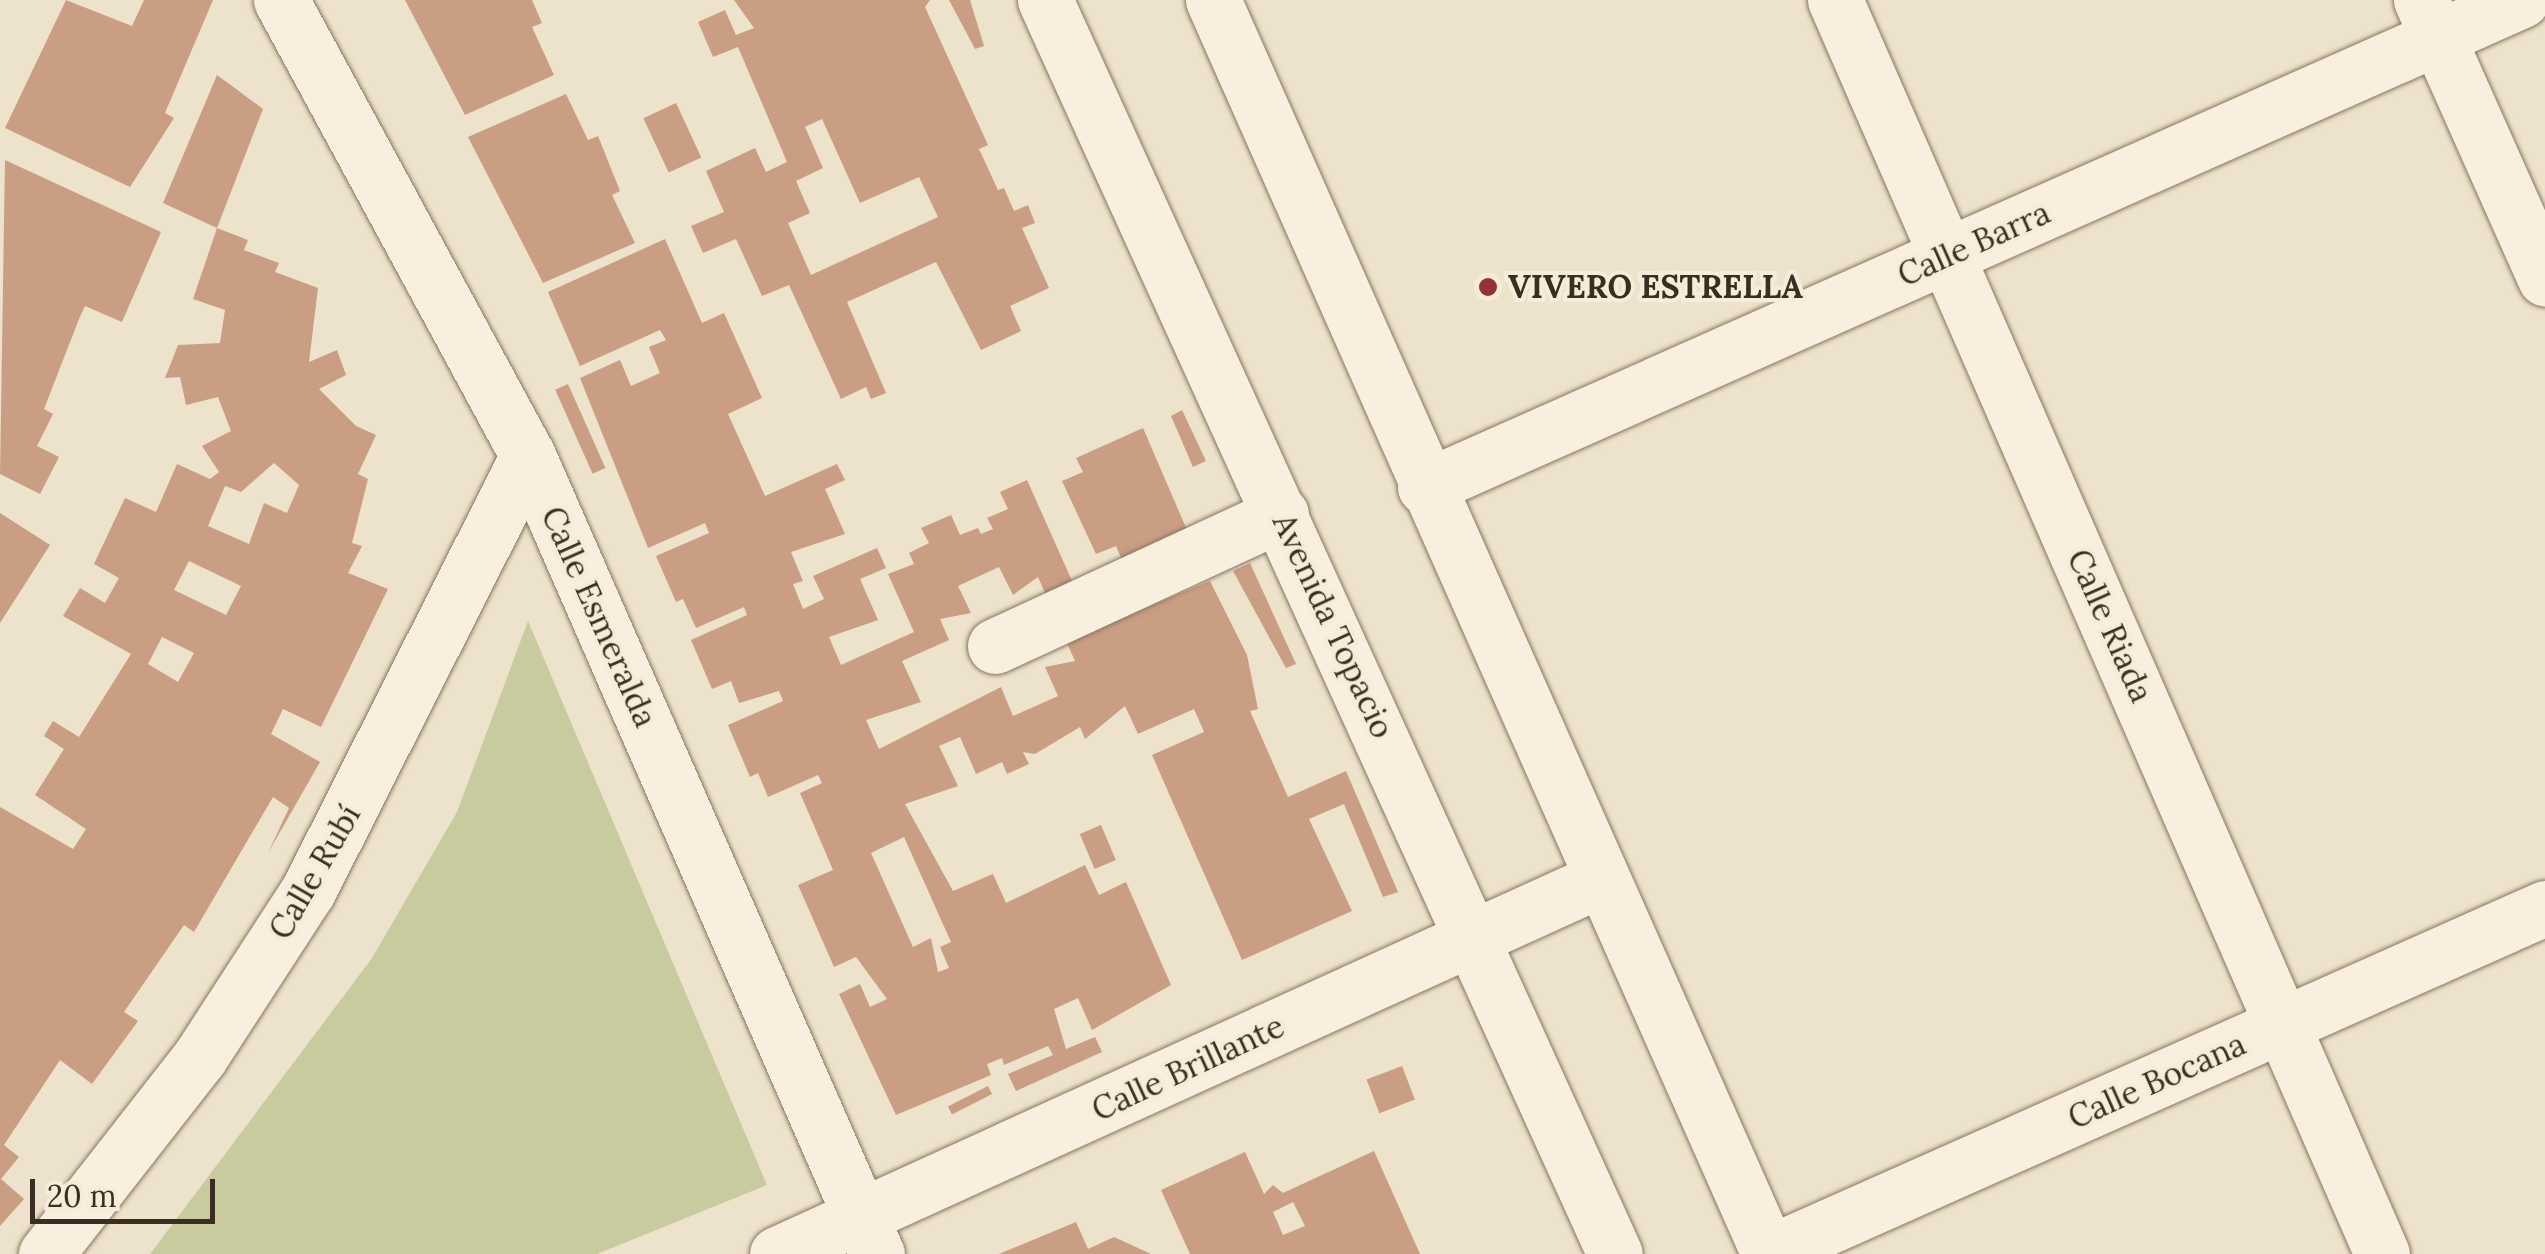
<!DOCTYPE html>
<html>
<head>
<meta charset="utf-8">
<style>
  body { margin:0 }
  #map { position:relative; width:2545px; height:1254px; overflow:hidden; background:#ede2cb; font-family:Lora,serif }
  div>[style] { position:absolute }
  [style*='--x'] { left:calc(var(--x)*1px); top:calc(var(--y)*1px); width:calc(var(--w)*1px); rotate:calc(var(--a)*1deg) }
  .green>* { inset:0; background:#c7cb9e }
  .building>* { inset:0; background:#c99e83; transform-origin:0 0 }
  .roads { filter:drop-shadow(0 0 2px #89745f) drop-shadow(0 0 2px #89745f) }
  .minor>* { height:55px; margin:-27.5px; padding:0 27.5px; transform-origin:27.5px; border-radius:27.5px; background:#f8efde }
  .dots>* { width:28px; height:28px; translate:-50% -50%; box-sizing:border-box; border:5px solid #f5ecda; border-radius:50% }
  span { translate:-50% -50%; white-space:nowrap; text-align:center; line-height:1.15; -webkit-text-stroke:8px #f5ecda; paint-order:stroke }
  .street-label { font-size:32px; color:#3b2d22 }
  .poi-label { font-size:32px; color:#3b2d22; font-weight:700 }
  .left { translate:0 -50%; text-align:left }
  .scale { position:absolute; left:30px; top:1179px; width:185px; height:45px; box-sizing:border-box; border:5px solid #3b2d22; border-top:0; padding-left:12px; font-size:30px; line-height:35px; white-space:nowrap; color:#3b2d22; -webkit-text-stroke:8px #f5ecda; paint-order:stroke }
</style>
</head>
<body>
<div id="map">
  <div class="green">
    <i style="clip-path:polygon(528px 621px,767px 1185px,597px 1254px,150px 1254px,372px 958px,457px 812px)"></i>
  </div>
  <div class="building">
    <i style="clip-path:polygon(66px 0,132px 26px,144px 0,213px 0,165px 113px,174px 118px,130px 187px,5px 128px)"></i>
    <i style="clip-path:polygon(405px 0,532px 0,542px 23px,532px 27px,554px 75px,465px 115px)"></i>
    <i style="clip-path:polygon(evenodd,734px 0,930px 0,925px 7px,988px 145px,979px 149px,998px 190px,1004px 188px,1014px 211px,1028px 205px,1035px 223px,1022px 228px,1049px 288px,1010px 306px,1021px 331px,981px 350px,936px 262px,847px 302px,886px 393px,871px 399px,866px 387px,841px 399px,789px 285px,762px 296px,736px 239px,703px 253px,691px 226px,724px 212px,706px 171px,755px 148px,766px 172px,787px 162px,738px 47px,713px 57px,698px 22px,725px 10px,736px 35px,754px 28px,734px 0,822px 119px,860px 203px,919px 177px,938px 217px,811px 275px,788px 223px,810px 213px,796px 181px,823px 168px,805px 127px,822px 119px)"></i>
    <i style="clip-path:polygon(949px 0,970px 0,984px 46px,975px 49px)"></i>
    <i style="clip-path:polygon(217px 75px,263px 109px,217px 228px,163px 203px)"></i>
    <i style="clip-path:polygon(566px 94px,588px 140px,598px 136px,620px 191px,612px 195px,635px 243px,543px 283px,468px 137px)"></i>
    <i style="left:676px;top:103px;width:60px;height:36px;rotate:65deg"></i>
    <i style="clip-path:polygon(5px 160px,161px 232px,122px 322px,85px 306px,79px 319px,44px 409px,53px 414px,37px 446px,59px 457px,40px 494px,0 474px)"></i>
    <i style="clip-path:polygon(evenodd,217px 228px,248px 240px,244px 250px,279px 263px,275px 272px,318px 288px,309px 362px,337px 350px,346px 375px,319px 389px,356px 426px,376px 435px,358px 474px,368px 479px,352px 543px,362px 546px,348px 573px,388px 589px,321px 727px,283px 709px,271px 734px,320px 762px,268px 853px,289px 808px,273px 797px,194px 932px,184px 925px,124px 1012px,138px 1021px,92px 1084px,60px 1060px,4px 1145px,19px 1157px,1px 1179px,24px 1199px,0 1226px,0 807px,73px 849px,86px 829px,35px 795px,64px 749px,44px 736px,53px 721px,79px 737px,131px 654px,63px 616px,80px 588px,105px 603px,119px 578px,94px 564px,125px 498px,156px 512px,177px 464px,210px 479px,219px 472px,202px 446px,231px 431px,218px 397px,186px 405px,180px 377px,165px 378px,178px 345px,220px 343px,225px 310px,193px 299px,217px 228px,274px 463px,299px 485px,287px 513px,264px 503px,249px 544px,208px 526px,225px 486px,241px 492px,274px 463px,217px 228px,189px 561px,241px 586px,226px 615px,174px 590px,189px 561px,217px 228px,162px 637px,194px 653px,178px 682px,148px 664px,162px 637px)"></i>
    <i style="clip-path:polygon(evenodd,665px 239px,702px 323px,724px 313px,762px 398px,728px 414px,765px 496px,837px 464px,845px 480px,825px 489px,845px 534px,791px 552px,803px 581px,793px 584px,803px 609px,824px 599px,813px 576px,877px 548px,886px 568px,860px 579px,878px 620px,829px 637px,841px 665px,914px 632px,888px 574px,914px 564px,909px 553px,929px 543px,921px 528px,951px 515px,960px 535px,978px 528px,981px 534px,993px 529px,987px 518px,1008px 509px,1000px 492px,1027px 480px,1073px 583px,1046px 595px,1038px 577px,1013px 595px,999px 567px,958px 586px,971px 613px,940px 619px,949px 640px,902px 661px,921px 702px,866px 720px,879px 749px,1001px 687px,1013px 716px,1058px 696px,1045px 667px,1075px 661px,1066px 641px,1210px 581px,1247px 655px,1258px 709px,1250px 711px,1288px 797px,1346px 771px,1398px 892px,1383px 897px,1344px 804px,1309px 819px,1352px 911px,1242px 960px,1152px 755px,1204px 732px,1194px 709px,1138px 734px,1125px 706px,1085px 739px,1080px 727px,1035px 754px,1023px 752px,1029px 764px,1007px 774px,1002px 762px,976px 774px,960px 737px,939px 746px,958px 786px,905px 804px,953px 891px,993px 874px,1006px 903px,1085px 865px,1099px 895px,1126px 882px,1171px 985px,1092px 1030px,1078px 998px,1054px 1009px,1066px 1049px,1095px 1037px,1102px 1052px,1016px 1091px,1008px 1074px,1053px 1055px,1048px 1046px,1004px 1065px,1002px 1058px,987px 1064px,991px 1075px,896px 1115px,839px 994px,860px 984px,870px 1007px,887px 999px,856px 957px,834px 967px,798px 885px,833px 870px,800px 793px,822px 783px,818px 775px,768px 797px,758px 773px,750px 777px,728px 725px,783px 701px,779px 691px,739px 703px,731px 681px,712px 689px,691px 640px,747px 615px,744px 607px,696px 628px,683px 599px,676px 602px,656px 556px,709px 533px,705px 523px,648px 548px,580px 378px,620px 360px,631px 386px,660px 373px,649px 347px,666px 340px,660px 330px,580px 366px,548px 292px,665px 239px,904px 837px,951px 942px,940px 947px,949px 968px,938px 972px,931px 938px,913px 947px,871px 853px,904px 837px)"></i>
    <i style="left:568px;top:384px;width:92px;height:14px;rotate:66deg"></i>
    <i style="clip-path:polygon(1182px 410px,1206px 461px,1193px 467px,1171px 416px)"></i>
    <i style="clip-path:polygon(1143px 428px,1187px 530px,1122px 560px,1116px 546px,1096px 554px,1062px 481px,1083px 472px,1076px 458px)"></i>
    <i style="clip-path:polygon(0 513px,50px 545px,0 623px)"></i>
    <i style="clip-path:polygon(1250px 563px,1296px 664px,1286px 668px,1233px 571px)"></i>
    <i style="left:1101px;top:825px;width:38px;height:23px;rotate:67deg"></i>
    <i style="left:1402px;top:1066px;width:36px;height:38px;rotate:69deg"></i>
    <i style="left:988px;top:1086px;width:9px;height:45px;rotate:63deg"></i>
    <i style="clip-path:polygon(evenodd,1374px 1151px,1420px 1254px,1190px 1254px,1161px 1190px,1245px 1152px,1264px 1194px,1273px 1185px,1283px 1193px,1374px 1151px,1293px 1202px,1305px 1226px,1283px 1235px,1273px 1212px,1293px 1202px)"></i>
    <i style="clip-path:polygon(1076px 1222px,1088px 1249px,1114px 1237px,1151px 1254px,999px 1254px)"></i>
  </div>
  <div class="roads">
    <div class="minor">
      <i style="--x:281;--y:0;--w:519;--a:61.56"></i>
      <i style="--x:528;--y:456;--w:871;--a:66.38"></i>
      <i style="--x:1045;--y:0;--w:1377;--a:65.56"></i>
      <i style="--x:1213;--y:0;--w:1372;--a:66.09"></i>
      <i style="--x:1835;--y:0;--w:1368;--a:66.43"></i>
      <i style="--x:2421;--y:0;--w:305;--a:66"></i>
      <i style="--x:1425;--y:487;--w:1200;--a:-23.94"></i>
      <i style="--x:995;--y:646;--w:315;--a:-24.8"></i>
      <i style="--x:1769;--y:1253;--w:849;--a:-23.97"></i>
      <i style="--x:46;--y:1254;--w:250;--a:-52"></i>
      <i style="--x:200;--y:1057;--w:198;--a:-57"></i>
      <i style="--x:308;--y:891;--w:487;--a:-63.2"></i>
      <i style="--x:777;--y:1254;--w:903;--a:-24.46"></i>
    </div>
  </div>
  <div class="dots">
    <i style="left:1488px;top:287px;background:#953236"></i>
  </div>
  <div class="street-label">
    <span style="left:1974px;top:244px;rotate:-24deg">Calle Barra</span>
    <span style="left:599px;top:617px;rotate:66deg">Calle Esmeralda</span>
    <span style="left:1333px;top:626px;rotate:65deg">Avenida Topacio</span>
    <span style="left:2110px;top:626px;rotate:66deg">Calle Riada</span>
    <span style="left:315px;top:872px;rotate:-60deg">Calle Rubí</span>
    <span style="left:1188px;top:1068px;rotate:-25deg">Calle Brillante</span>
    <span style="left:2157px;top:1081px;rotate:-24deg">Calle Bocana</span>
  </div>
  <div class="poi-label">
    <span class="left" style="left:1508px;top:287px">VIVERO ESTRELLA</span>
  </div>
  <div class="scale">20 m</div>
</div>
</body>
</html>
